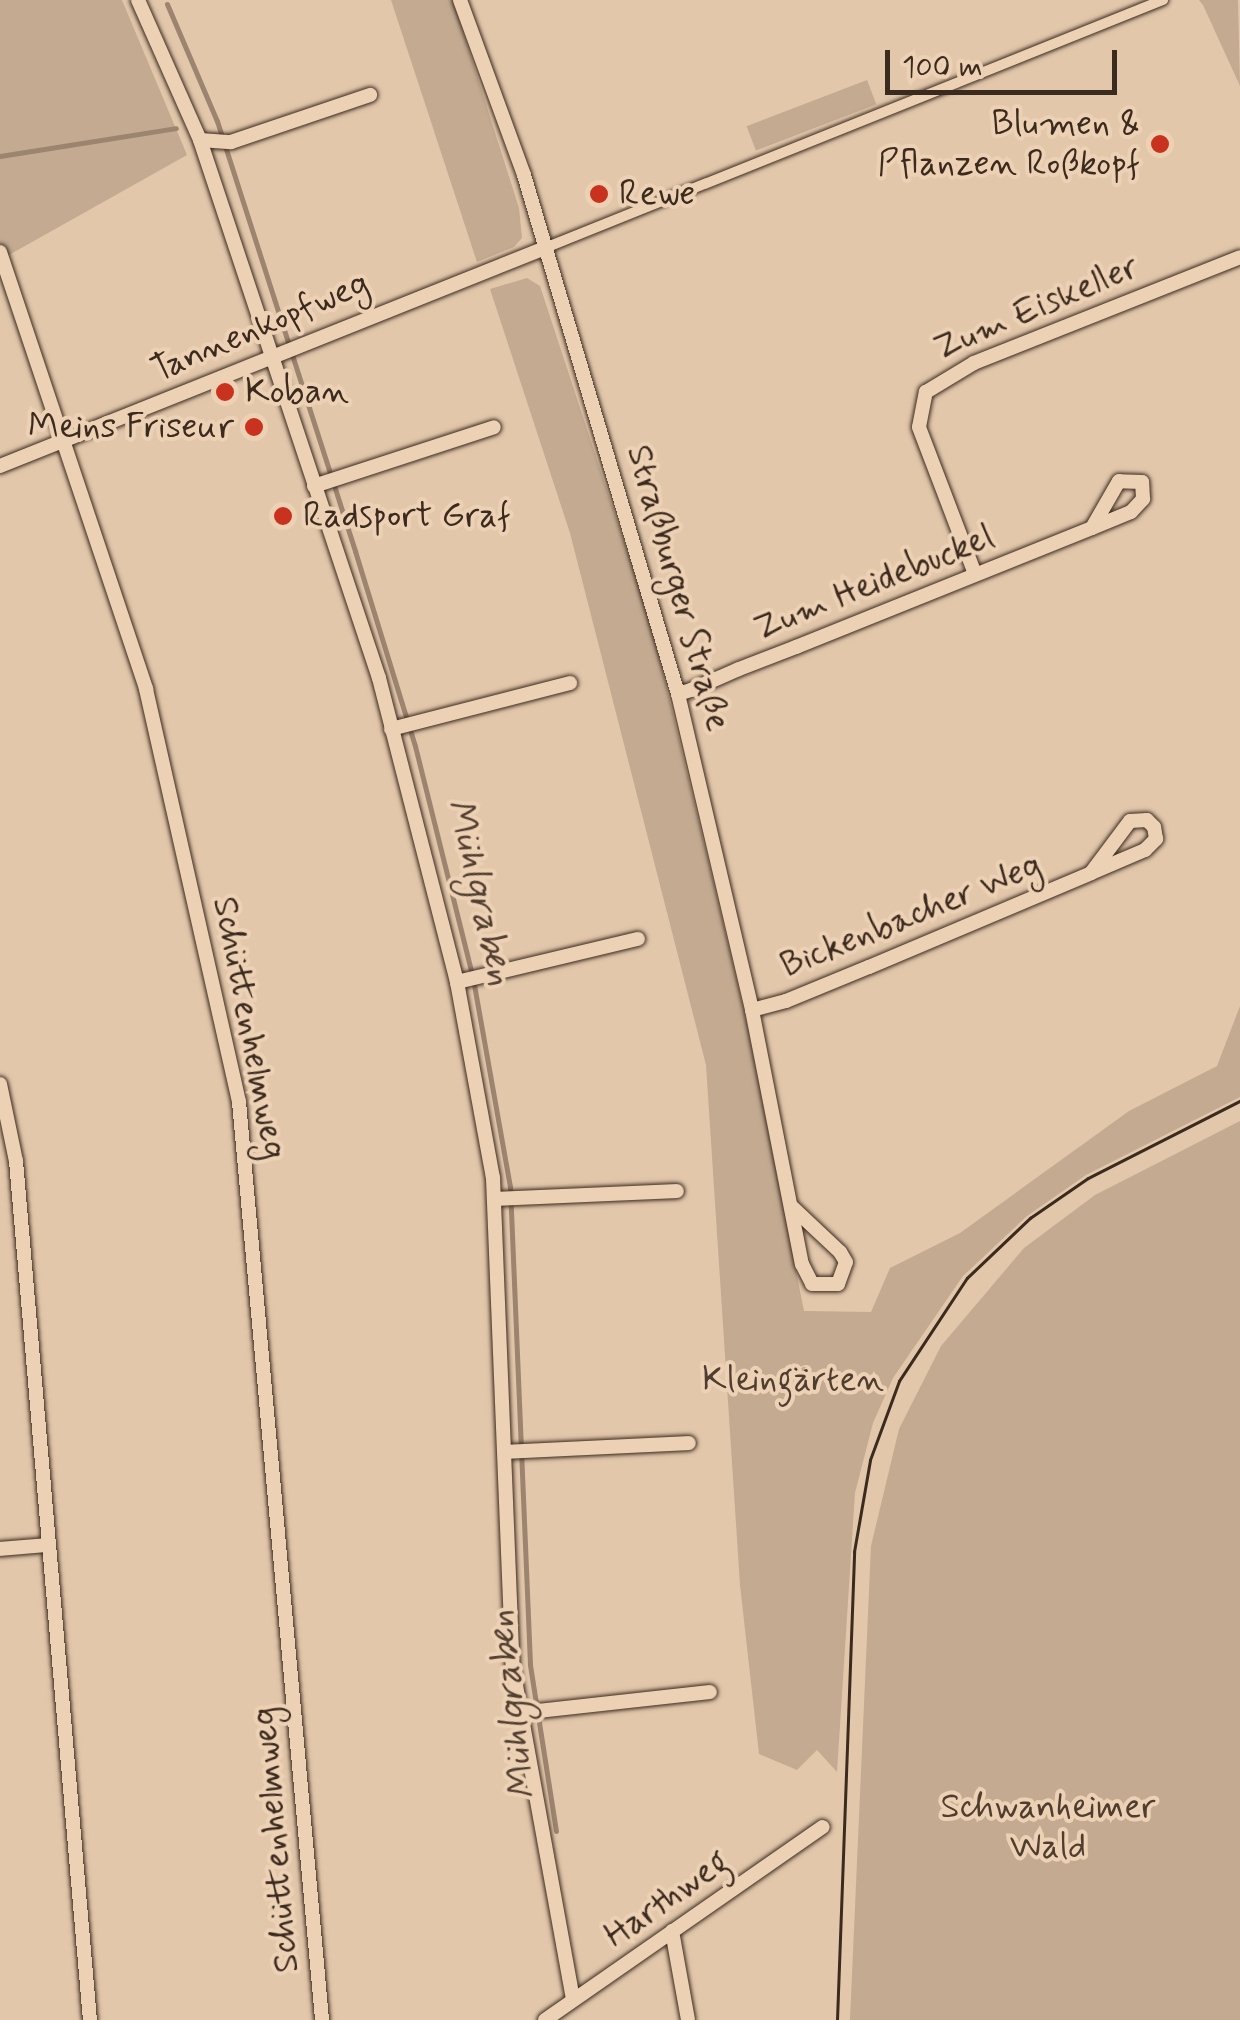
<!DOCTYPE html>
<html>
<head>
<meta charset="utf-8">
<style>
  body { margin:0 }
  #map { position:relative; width:1240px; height:2020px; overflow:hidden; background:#e2c7ab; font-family:Mynerve,sans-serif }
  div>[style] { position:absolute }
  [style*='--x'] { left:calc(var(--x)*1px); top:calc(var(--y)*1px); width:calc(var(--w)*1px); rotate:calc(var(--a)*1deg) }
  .green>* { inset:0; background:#c3aa91; transform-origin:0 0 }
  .stream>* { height:5px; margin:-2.5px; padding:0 2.5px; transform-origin:2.5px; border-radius:2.5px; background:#9c846f }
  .roads { filter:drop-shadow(0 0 2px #3b2a1e) drop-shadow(0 0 2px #3b2a1e) }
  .pedestrian>* { height:10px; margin:-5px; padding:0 5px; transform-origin:5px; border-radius:5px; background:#edd1b4 }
  .minor>* { height:14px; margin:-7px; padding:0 7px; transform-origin:7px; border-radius:7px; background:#edd1b4 }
  .tram>* { height:2.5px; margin:-1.25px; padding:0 1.25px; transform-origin:1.25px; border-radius:1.25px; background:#3b2a1e }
  .dots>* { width:28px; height:28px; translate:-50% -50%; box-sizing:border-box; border:5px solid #edd1b4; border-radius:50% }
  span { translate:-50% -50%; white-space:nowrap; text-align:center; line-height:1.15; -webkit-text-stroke:8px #edd1b4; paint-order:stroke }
  .poi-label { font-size:35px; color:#3b2a1e }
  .right { translate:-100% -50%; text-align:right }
  .left { translate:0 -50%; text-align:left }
  .street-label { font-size:35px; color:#3b2a1e }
  .park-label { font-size:35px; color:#4f3d2f }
  .water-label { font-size:38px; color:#534032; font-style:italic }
  .scale { position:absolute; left:885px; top:50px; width:232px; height:45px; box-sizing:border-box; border:5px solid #3b2a1e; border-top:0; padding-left:12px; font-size:30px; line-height:35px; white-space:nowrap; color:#3b2a1e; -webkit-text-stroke:8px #edd1b4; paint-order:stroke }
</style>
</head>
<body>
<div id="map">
  <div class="green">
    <i style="clip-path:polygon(0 0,122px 0,187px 155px,0 260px)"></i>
    <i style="clip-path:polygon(391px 0,453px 0,519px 208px,522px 238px,514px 247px,477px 262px)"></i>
    <i style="clip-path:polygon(1199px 0,1238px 0,1240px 86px,1203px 5px)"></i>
    <i style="left:867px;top:80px;width:26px;height:129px;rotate:69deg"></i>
    <i style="clip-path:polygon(527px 278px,540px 286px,652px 627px,746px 1019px,804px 1311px,871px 1312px,890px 1268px,960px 1233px,1129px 1111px,1217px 1066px,1240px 1006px,1240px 1097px,1086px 1175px,1027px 1216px,963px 1276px,893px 1378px,873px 1423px,855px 1493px,837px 1772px,817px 1750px,797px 1770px,759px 1754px,740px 1585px,706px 1065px,570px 533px,490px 289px)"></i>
    <i style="clip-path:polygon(1240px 1121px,1240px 2020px,850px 2020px,871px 1546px,899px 1429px,941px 1346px,1024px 1248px,1095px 1195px)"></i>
  </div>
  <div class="stream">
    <i style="--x:167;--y:4;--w:127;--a:66.9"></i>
    <i style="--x:217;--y:121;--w:452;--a:72.2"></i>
    <i style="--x:355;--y:551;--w:204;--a:72.9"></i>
    <i style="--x:415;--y:746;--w:240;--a:76"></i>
    <i style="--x:473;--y:979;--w:211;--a:79.9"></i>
    <i style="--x:510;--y:1187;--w:478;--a:87.6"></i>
    <i style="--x:530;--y:1665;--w:168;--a:81.1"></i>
    <i style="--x:0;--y:156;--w:178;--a:-9"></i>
  </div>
  <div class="roads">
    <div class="pedestrian">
      <i style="--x:545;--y:248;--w:666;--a:-21.87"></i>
    </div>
    <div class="minor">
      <i style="--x:138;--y:0;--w:153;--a:66.1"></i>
      <i style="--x:200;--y:140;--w:567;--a:71.6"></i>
      <i style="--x:379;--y:678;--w:314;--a:75.6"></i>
      <i style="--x:457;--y:982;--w:199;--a:79.6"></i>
      <i style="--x:493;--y:1178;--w:491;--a:87.7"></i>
      <i style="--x:513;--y:1669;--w:336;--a:79.7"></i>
      <i style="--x:460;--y:0;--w:186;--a:69.9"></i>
      <i style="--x:524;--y:175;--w:541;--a:73.47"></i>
      <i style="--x:678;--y:694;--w:325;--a:76.8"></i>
      <i style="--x:752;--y:1010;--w:259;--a:78.9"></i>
      <i style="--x:802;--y:1264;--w:22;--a:63"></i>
      <i style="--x:812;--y:1284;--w:26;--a:0"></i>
      <i style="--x:838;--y:1284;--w:23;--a:-70"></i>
      <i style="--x:846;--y:1262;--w:12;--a:-121"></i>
      <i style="--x:840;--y:1252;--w:67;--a:-136.8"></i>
      <i style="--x:200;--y:140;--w:31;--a:4"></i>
      <i style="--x:231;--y:142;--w:147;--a:-18.7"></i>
      <i style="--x:0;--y:252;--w:461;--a:71.5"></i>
      <i style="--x:146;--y:689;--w:423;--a:77.3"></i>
      <i style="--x:239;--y:1102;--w:922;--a:84.83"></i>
      <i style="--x:0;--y:466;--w:587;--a:-21.8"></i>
      <i style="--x:314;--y:486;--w:189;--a:-18.1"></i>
      <i style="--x:975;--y:574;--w:157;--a:-110.9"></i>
      <i style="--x:919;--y:427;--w:36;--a:-79"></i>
      <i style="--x:926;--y:392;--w:56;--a:-31.1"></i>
      <i style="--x:974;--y:363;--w:286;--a:-21.7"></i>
      <i style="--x:678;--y:694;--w:14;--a:-17"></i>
      <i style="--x:691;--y:690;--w:52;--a:-23.6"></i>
      <i style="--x:739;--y:669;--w:61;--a:-21.1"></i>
      <i style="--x:796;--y:647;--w:319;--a:-21.9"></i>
      <i style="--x:1092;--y:528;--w:42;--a:-22.3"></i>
      <i style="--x:1131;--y:512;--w:18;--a:-47"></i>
      <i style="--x:1143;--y:499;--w:17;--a:-93"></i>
      <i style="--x:1142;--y:482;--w:23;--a:-178"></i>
      <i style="--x:1119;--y:481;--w:54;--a:119.9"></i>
      <i style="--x:391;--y:729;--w:185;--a:-14.4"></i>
      <i style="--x:457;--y:982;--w:186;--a:-13.4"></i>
      <i style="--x:752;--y:1010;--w:35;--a:-15"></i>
      <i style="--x:786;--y:1001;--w:90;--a:-22.3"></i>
      <i style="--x:869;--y:967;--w:241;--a:-22.9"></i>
      <i style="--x:1091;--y:873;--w:59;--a:-23.1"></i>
      <i style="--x:1145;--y:850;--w:16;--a:-45"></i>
      <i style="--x:1156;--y:839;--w:12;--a:-99"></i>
      <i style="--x:1154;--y:827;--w:10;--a:-135"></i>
      <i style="--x:1147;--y:820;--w:17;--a:177"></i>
      <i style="--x:1130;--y:821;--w:65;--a:126.9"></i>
      <i style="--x:0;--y:1084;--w:79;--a:78.3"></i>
      <i style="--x:16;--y:1161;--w:862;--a:85.08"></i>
      <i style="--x:495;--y:1199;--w:182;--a:-2.5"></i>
      <i style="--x:505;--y:1452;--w:184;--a:-2.8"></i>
      <i style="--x:0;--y:1549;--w:48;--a:-4.8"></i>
      <i style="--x:520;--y:1713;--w:191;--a:-6.3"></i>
      <i style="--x:672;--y:1931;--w:90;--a:79.8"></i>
      <i style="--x:545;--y:2020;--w:338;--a:-34.8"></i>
    </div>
  </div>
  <div class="tram">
    <i style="--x:837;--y:2020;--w:468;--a:-87.9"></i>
    <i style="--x:854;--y:1552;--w:93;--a:-80.1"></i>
    <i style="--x:870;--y:1460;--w:84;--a:-69.8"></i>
    <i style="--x:899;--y:1381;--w:123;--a:-56.6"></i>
    <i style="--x:967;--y:1278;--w:87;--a:-43.6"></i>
    <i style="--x:1030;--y:1218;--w:70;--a:-34.6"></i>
    <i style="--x:1088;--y:1178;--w:170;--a:-26.9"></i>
  </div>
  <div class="dots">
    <i style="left:1160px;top:144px;background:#c8321e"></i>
    <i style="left:599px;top:194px;background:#c8321e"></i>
    <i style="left:225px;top:392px;background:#c8321e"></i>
    <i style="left:254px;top:427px;background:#c8321e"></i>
    <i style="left:283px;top:516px;background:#c8321e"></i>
  </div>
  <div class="poi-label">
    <span class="right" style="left:1140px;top:144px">Blumen &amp;<br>Pflanzen Roßkopf</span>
    <span class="left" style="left:619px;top:194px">Rewe</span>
    <span class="left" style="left:245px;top:392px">Koban</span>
    <span class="right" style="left:234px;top:427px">Meins Friseur</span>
    <span class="left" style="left:303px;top:516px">Radsport Graf</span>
  </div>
  <div class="street-label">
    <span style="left:1036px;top:308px;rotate:-23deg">Zum Eiskeller</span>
    <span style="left:260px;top:327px;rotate:-23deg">Tannenkopfweg</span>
    <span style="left:874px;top:583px;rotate:-22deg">Zum Heidebuckel</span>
    <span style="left:678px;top:588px;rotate:74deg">Straßburger Straße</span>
    <span style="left:911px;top:916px;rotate:-22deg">Bickenbacher Weg</span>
    <span style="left:249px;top:1028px;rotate:79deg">Schüttenhelmweg</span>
    <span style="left:276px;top:1840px;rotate:-95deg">Schüttenhelmweg</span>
    <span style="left:667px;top:1899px;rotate:-35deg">Harthweg</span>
  </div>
  <div class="park-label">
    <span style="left:793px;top:1380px">Kleingärten</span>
    <span style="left:1048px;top:1827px">Schwanheimer<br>Wald</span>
  </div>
  <div class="water-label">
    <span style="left:479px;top:892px;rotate:77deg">Mühlgraben</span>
    <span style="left:513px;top:1705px;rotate:-97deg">Mühlgraben</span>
  </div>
  <div class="scale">100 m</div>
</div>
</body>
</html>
